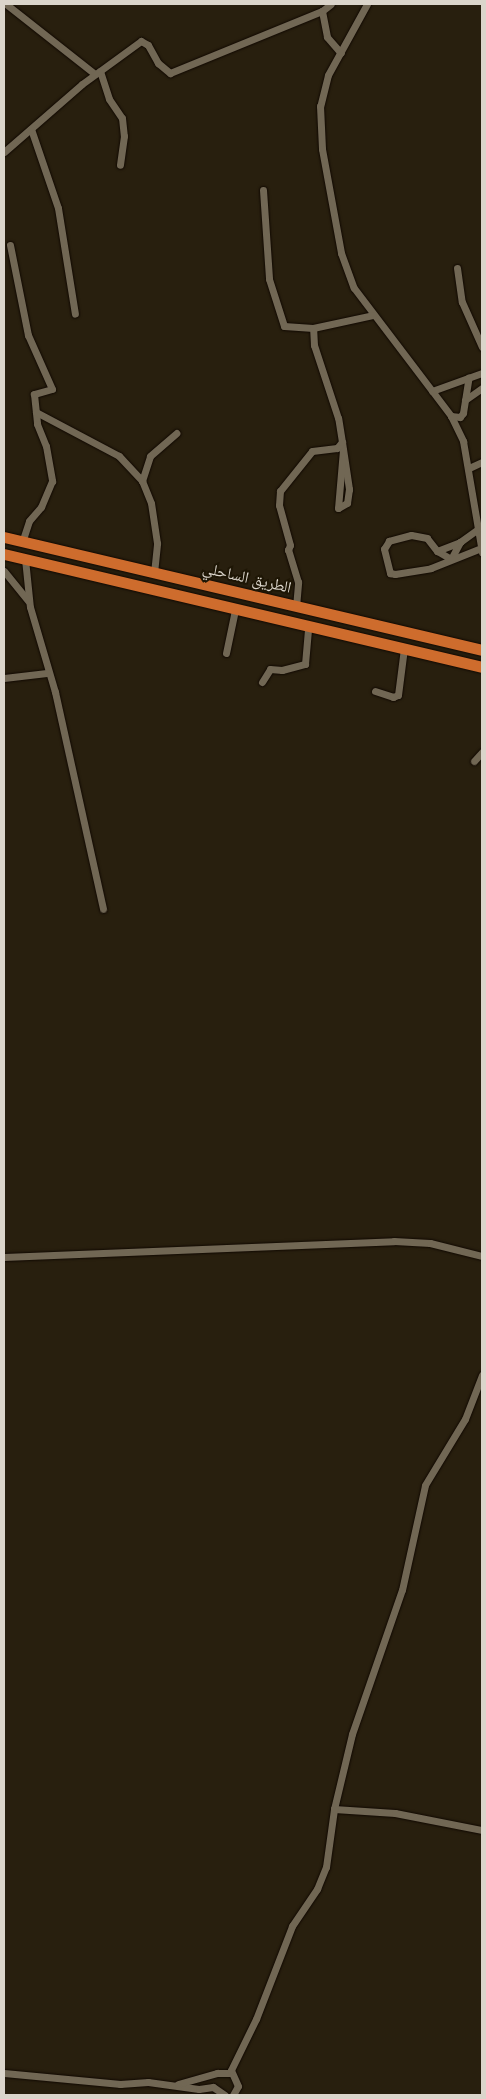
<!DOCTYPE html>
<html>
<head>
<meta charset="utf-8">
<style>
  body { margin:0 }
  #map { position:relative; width:486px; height:2099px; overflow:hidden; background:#281f0e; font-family:"Varela Round","Noto Naskh Arabic",sans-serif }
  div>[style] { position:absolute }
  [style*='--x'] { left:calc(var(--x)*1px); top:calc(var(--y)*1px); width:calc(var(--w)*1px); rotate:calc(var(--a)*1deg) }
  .roads { filter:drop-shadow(0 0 1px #100800) drop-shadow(0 0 1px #100800) }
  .minor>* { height:7px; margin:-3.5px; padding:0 3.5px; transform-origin:3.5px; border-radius:3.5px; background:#716754 }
  .trunk>* { height:11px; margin:-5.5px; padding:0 5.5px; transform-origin:5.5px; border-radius:5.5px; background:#ce6c2d }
  span { translate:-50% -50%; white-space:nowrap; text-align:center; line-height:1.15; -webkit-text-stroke:4px #1e1605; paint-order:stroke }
  .street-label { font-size:16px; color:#dbd5cb }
  .frame { position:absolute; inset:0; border:5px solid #dbd5cb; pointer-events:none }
</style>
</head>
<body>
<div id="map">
  <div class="roads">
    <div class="minor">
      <i style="--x:6;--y:4;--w:113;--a:38.2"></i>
      <i style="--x:367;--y:4;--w:81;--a:118.8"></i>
      <i style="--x:328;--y:75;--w:32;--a:104"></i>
      <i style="--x:320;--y:106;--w:43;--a:87.3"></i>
      <i style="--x:322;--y:149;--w:106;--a:79.6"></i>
      <i style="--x:341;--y:253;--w:37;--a:70"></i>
      <i style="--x:354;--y:288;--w:161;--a:52.8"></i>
      <i style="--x:451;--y:416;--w:28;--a:64"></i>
      <i style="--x:463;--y:441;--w:113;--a:80.3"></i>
      <i style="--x:322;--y:11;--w:11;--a:-38"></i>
      <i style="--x:100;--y:71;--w:29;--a:72"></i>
      <i style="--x:109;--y:99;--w:23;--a:56"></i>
      <i style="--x:122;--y:118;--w:18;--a:84"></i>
      <i style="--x:124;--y:136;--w:29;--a:98"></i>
      <i style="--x:31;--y:129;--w:83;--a:71.1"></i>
      <i style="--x:58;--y:208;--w:107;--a:80.9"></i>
      <i style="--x:4;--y:152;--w:103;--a:-41.1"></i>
      <i style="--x:82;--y:84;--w:73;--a:-36.1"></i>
      <i style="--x:141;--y:41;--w:8;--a:30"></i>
      <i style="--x:148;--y:45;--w:21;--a:61"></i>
      <i style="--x:158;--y:63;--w:16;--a:40"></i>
      <i style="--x:170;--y:73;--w:164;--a:-22.2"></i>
      <i style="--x:322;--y:11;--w:26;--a:79"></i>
      <i style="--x:327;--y:37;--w:21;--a:49"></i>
      <i style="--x:263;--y:190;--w:89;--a:86.1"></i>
      <i style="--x:269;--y:279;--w:49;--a:72.3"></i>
      <i style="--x:284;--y:326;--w:29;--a:4"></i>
      <i style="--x:313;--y:328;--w:61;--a:-12.2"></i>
      <i style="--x:10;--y:245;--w:92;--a:78.7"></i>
      <i style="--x:28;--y:335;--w:59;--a:66"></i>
      <i style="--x:52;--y:389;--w:19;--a:164"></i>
      <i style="--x:34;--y:394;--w:30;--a:84"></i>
      <i style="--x:37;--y:424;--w:24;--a:68"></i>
      <i style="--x:46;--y:446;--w:36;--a:80"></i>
      <i style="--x:52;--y:481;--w:28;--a:113"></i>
      <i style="--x:41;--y:507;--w:18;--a:131"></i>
      <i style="--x:29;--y:521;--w:22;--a:108"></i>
      <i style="--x:457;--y:268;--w:34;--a:82"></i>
      <i style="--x:462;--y:302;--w:49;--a:66"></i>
      <i style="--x:432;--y:391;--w:53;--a:-19.8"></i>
      <i style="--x:465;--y:400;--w:21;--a:-35"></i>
      <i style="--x:36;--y:412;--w:94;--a:27.9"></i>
      <i style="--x:119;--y:456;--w:34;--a:47"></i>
      <i style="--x:451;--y:416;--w:9;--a:6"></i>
      <i style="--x:460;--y:417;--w:5;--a:-53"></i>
      <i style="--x:463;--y:413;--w:36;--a:-81"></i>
      <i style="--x:342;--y:442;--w:48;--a:81.5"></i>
      <i style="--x:349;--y:489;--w:14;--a:98"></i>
      <i style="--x:347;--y:503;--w:10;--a:151"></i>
      <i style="--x:338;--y:508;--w:58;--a:-85.1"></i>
      <i style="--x:469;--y:468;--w:14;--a:-25"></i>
      <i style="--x:478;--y:529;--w:22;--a:144"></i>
      <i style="--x:460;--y:542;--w:19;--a:118"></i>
      <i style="--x:451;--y:559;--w:16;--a:-150"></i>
      <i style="--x:437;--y:551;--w:16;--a:-128"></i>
      <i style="--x:427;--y:538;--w:16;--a:-169"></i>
      <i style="--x:411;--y:535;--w:23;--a:165"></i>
      <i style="--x:389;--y:541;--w:9;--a:122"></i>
      <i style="--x:384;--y:549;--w:25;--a:76"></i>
      <i style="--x:390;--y:573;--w:5;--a:11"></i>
      <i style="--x:395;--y:574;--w:36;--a:-9"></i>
      <i style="--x:431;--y:568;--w:54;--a:-21.8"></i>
      <i style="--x:437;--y:551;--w:25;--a:-21"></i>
      <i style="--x:25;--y:559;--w:48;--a:84.1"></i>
      <i style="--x:30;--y:607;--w:89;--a:73.6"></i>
      <i style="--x:55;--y:692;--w:222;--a:77.5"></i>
      <i style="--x:4;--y:571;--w:38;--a:51"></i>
      <i style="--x:154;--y:573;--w:30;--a:-84"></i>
      <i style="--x:157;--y:543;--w:40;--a:-98.5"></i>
      <i style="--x:151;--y:503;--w:24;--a:-112"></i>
      <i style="--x:142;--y:481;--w:26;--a:-72"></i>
      <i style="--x:150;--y:456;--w:35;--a:-41"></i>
      <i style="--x:296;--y:607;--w:25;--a:-85"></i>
      <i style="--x:298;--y:582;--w:34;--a:-107"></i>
      <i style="--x:288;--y:550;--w:5;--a:-68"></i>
      <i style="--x:290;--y:545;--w:41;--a:-105.4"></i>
      <i style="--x:279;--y:505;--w:14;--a:-86"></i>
      <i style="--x:280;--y:491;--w:51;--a:-51.3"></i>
      <i style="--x:312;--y:451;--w:25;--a:-7"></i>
      <i style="--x:337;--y:448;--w:8;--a:-50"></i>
      <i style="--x:342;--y:442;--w:24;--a:-99"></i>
      <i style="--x:338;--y:418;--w:77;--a:-108.2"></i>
      <i style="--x:314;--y:345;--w:17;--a:-93"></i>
      <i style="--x:226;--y:653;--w:44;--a:-78.2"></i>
      <i style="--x:4;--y:678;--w:43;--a:-6.6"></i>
      <i style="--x:262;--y:682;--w:15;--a:-58"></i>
      <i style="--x:270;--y:669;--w:12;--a:5"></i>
      <i style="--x:282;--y:670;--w:24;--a:-15"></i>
      <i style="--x:305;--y:664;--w:37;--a:-85"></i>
      <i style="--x:375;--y:691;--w:19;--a:18"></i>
      <i style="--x:393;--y:697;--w:5;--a:-22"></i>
      <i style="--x:398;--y:695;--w:47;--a:-82.7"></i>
      <i style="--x:474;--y:761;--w:12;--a:-48"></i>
      <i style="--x:4;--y:1257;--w:390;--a:-2.3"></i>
      <i style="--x:394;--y:1241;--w:36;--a:3"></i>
      <i style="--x:430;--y:1243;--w:54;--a:14"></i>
      <i style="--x:334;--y:1809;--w:61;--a:3.8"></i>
      <i style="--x:395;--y:1813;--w:89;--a:11.1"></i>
      <i style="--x:4;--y:2073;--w:117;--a:5.4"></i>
      <i style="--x:120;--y:2084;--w:28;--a:-4"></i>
      <i style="--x:148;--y:2082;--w:51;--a:7.8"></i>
      <i style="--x:199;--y:2089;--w:14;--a:-8"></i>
      <i style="--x:213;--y:2087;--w:14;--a:34"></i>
      <i style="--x:178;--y:2084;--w:41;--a:-15.8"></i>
      <i style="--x:217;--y:2073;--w:14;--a:0"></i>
      <i style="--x:233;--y:2095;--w:10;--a:-61"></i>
      <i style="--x:238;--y:2086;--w:17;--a:-114"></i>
      <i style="--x:231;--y:2070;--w:57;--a:-63.9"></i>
      <i style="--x:256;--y:2019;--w:100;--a:-68.8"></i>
      <i style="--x:292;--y:1926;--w:45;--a:-56"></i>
      <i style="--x:317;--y:1889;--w:24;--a:-68"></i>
      <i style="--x:326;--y:1867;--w:59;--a:-82.1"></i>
      <i style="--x:334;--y:1809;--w:77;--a:-76.5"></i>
      <i style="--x:352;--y:1734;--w:152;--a:-70.9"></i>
      <i style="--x:402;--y:1590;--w:107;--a:-77.6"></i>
      <i style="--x:425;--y:1485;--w:77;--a:-58.8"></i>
      <i style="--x:465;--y:1419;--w:47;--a:-68.9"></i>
    </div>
    <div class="trunk">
      <i style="--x:4;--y:537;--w:491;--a:13.3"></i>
      <i style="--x:4;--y:554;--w:491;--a:13.3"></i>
    </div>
  </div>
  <div class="street-label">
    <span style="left:247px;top:578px;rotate:13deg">الطريق الساحلي</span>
  </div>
  <div class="frame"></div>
</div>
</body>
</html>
